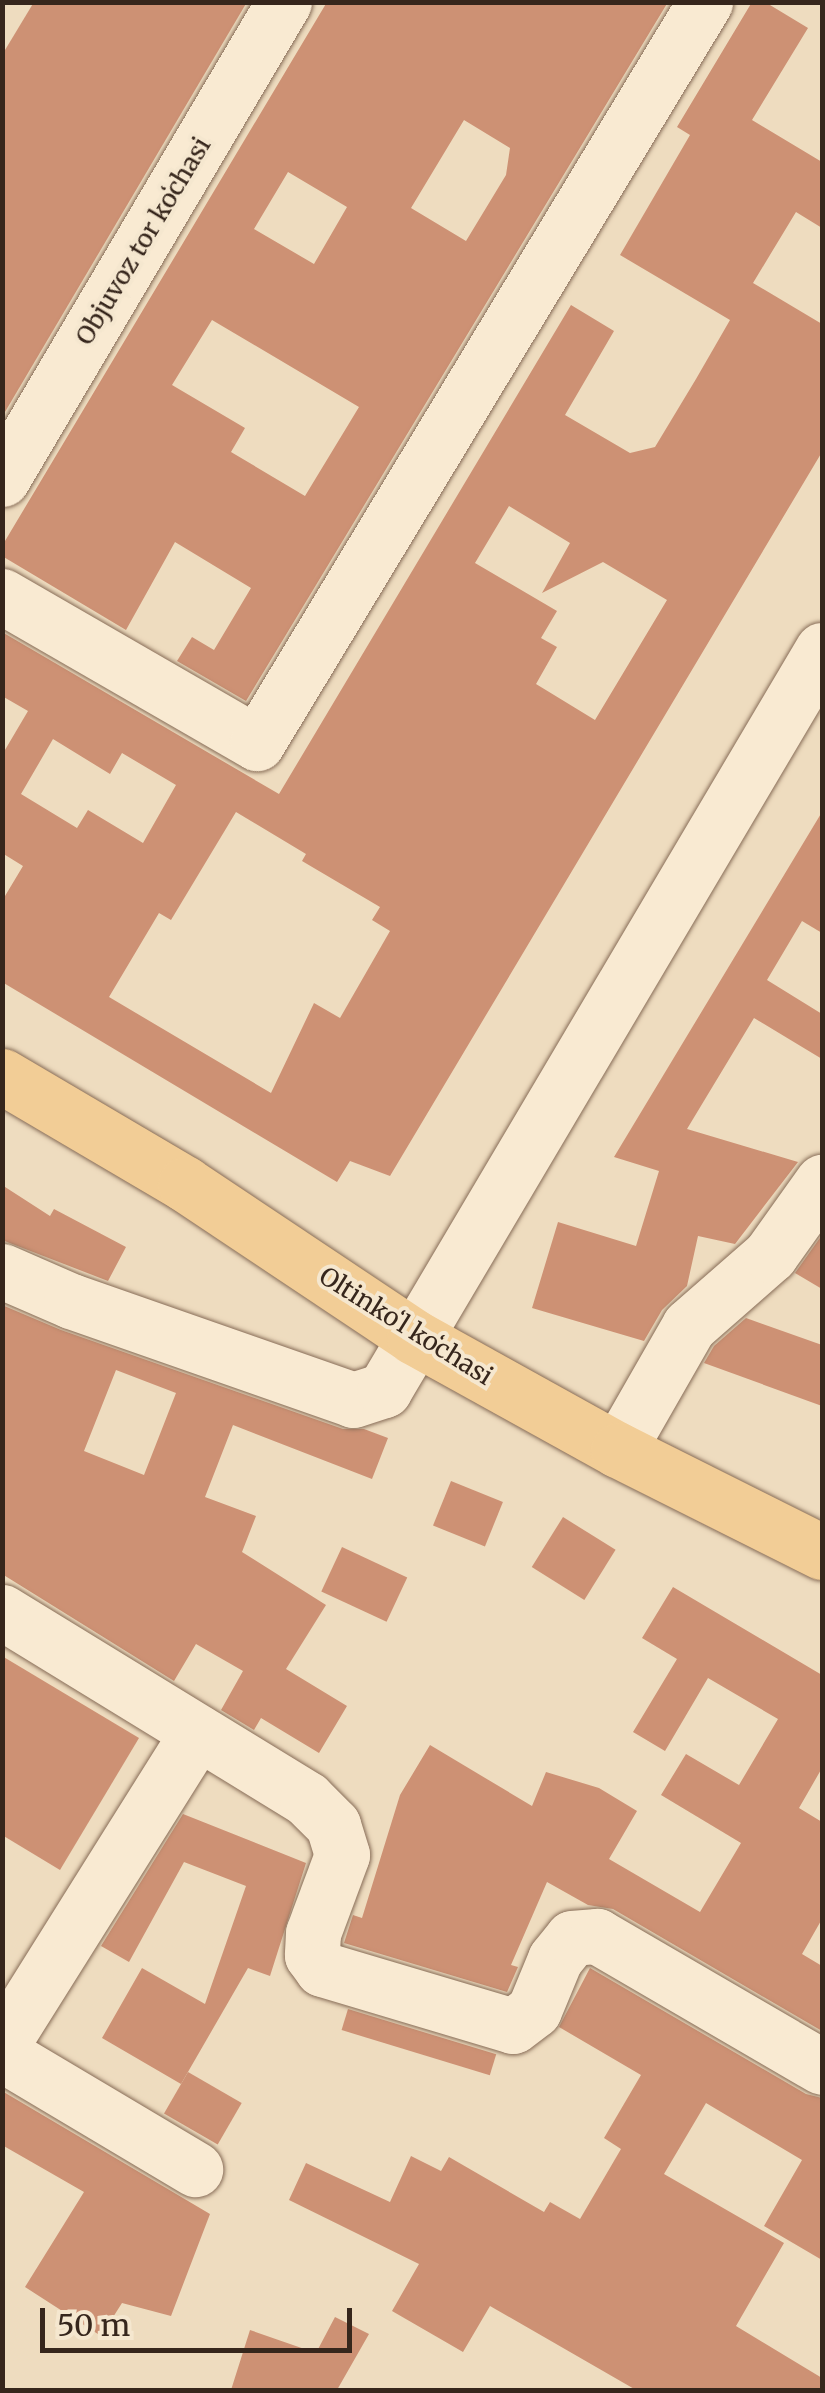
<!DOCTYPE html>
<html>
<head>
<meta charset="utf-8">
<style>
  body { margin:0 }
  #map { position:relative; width:825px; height:2393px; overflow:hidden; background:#eedcbf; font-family:Merriweather,serif }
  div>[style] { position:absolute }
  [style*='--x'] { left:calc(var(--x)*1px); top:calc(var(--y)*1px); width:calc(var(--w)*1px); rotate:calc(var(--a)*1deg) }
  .building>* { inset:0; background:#cd9174; transform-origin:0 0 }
  .roads { filter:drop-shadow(0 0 2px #876c57) drop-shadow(0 0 2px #876c57) }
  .minor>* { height:55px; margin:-27.5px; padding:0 27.5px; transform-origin:27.5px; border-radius:27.5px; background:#f9ead2 }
  .major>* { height:55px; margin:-27.5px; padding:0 27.5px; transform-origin:27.5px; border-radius:27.5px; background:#f2cd96 }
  span { translate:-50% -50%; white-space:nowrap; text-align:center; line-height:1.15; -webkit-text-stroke:8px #f5e7cf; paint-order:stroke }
  .street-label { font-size:25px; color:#36261c }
  .frame { position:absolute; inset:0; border:5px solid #36261c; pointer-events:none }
  .scale { position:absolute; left:40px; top:2308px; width:312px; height:45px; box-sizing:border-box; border:5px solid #36261c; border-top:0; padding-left:12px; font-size:30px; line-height:35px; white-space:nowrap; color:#36261c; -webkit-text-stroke:8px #f5e7cf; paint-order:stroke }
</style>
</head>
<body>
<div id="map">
  <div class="building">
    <i style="clip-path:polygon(34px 2px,247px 2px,2px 417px,2px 55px)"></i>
    <i style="clip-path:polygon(evenodd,327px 2px,668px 2px,246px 701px,177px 661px,192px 637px,214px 650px,251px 588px,175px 542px,126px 630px,2px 556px,2px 546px,327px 2px,464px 120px,510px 148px,506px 175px,466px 241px,411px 208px,464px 120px,327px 2px,288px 172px,347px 207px,314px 264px,254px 229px,288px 172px,327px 2px,212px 320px,359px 407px,305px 496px,231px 452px,245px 428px,172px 385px,212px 320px)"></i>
    <i style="clip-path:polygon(evenodd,752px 2px,765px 2px,808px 28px,752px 120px,822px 162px,822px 228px,796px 212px,753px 283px,822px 324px,822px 452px,390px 1176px,350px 1161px,337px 1182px,2px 982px,2px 901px,23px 866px,2px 853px,2px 755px,28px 711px,2px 696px,2px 632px,279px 794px,571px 305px,614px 331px,565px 415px,630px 453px,655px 447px,696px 379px,730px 320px,620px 255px,690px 135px,677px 127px,752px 2px,509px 506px,570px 543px,542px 593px,603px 562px,667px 600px,595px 720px,536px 684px,557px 647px,541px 638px,557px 611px,475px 563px,509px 506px,752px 2px,53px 739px,110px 774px,122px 753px,176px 785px,143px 843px,88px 810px,77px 828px,21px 794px,53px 739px,752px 2px,236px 812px,306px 854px,302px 861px,380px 907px,372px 920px,390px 931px,340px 1018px,314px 1003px,271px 1093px,109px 997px,159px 913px,171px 920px,236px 812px)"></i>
    <i style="clip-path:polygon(822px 812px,822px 933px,802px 921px,767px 980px,822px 1014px,822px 1059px,754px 1018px,687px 1129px,798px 1162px,735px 1244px,698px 1236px,687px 1286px,662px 1310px,644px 1341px,532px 1308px,558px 1222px,636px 1246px,659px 1171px,614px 1157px)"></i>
    <i style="clip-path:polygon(2px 1185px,50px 1216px,54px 1209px,126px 1247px,108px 1281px,2px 1240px)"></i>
    <i style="clip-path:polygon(822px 1235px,822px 1289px,795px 1273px)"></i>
    <i style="clip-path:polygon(evenodd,2px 1305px,61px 1330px,343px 1429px,364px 1429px,388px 1438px,372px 1479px,233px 1425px,205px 1497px,256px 1516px,242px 1552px,326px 1605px,286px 1669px,347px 1706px,319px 1753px,261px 1718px,254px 1730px,221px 1710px,243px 1671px,196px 1644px,174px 1681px,2px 1574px,2px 1305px,116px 1370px,176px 1393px,144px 1475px,84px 1451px,116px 1370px)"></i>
    <i style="clip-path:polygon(746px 1318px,822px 1345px,822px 1406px,704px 1363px,714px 1346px)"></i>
    <i style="left:451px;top:1481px;width:56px;height:48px;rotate:22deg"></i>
    <i style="left:563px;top:1517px;width:62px;height:59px;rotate:32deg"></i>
    <i style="left:342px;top:1547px;width:72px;height:49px;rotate:25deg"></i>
    <i style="clip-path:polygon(673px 1587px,822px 1675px,822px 1768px,799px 1808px,822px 1822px,822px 1919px,802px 1954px,822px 1966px,822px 2031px,613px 1909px,588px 1905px,547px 1882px,511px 1965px,518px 1967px,507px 1992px,344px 1943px,353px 1915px,362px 1918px,400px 1795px,430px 1745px,532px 1806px,546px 1772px,599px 1788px,637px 1811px,609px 1859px,700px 1912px,741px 1843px,661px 1795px,686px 1754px,739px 1785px,778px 1719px,708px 1678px,665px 1751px,633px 1732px,677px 1659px,642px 1638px)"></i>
    <i style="clip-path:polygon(2px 1656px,139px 1738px,60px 1870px,2px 1835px)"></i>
    <i style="clip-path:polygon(183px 1814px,306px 1863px,270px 1976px,248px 1968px,181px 2084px,102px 2038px,142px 1968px,205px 2004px,246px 1886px,184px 1862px,129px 1962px,101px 1946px)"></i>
    <i style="clip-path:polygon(590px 1968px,806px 2094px,822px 2098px,822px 2260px,764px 2226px,802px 2160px,706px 2103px,664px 2174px,784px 2243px,736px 2326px,822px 2378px,822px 2390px,636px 2390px,490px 2306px,463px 2352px,392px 2311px,419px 2264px,289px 2200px,306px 2163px,390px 2202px,411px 2156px,441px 2171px,449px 2157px,544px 2212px,550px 2202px,580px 2219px,621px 2149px,604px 2138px,641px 2075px,559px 2027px)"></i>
    <i style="left:348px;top:2009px;width:155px;height:22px;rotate:17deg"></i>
    <i style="left:188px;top:2072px;width:62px;height:48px;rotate:30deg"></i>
    <i style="clip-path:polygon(2px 2091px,210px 2214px,171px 2316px,122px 2303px,101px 2336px,25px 2287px,84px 2192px,2px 2145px)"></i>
    <i style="clip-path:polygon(335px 2317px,369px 2334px,337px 2390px,231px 2390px,250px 2330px,316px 2353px)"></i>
  </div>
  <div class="roads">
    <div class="minor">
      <i style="--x:2;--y:479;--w:554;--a:-59.41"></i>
      <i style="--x:2;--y:596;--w:294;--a:30"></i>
      <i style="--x:257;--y:743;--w:866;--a:-58.84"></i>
      <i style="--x:2;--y:1271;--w:75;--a:23.5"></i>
      <i style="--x:71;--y:1301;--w:299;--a:19.3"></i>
      <i style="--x:353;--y:1400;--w:33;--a:-18"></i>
      <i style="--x:384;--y:1390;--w:860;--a:-59.38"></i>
      <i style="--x:618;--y:1450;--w:143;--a:-60.2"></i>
      <i style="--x:689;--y:1326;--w:108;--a:-41.2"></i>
      <i style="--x:770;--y:1255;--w:90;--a:-54.5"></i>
      <i style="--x:2;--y:1612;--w:358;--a:31.5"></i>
      <i style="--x:307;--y:1799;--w:37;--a:45"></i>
      <i style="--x:333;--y:1825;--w:31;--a:73"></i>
      <i style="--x:342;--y:1855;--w:83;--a:110.4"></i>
      <i style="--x:313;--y:1933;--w:22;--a:93"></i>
      <i style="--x:312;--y:1955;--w:17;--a:54"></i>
      <i style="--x:322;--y:1969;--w:199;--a:16.6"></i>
      <i style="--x:513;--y:2026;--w:26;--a:-37"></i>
      <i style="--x:534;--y:2010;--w:55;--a:-67.6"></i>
      <i style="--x:555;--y:1959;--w:27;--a:-51"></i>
      <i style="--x:572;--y:1938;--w:25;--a:-5"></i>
      <i style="--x:597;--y:1936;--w:260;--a:30.2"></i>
      <i style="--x:2;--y:2044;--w:368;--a:-57.9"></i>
      <i style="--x:2;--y:2054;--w:225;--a:30.8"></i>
    </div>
    <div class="major">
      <i style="--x:2;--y:1076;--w:212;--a:30.5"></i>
      <i style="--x:185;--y:1184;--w:275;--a:33.7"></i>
      <i style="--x:414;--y:1337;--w:233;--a:29"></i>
      <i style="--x:618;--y:1450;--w:228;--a:26.6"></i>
    </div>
  </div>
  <div class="street-label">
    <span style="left:143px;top:241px;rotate:-59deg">Objuvoz tor koʻchasi</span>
    <span style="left:406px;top:1326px;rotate:32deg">Oltinkoʻl koʻchasi</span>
  </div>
  <div class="frame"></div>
  <div class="scale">50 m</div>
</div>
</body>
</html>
